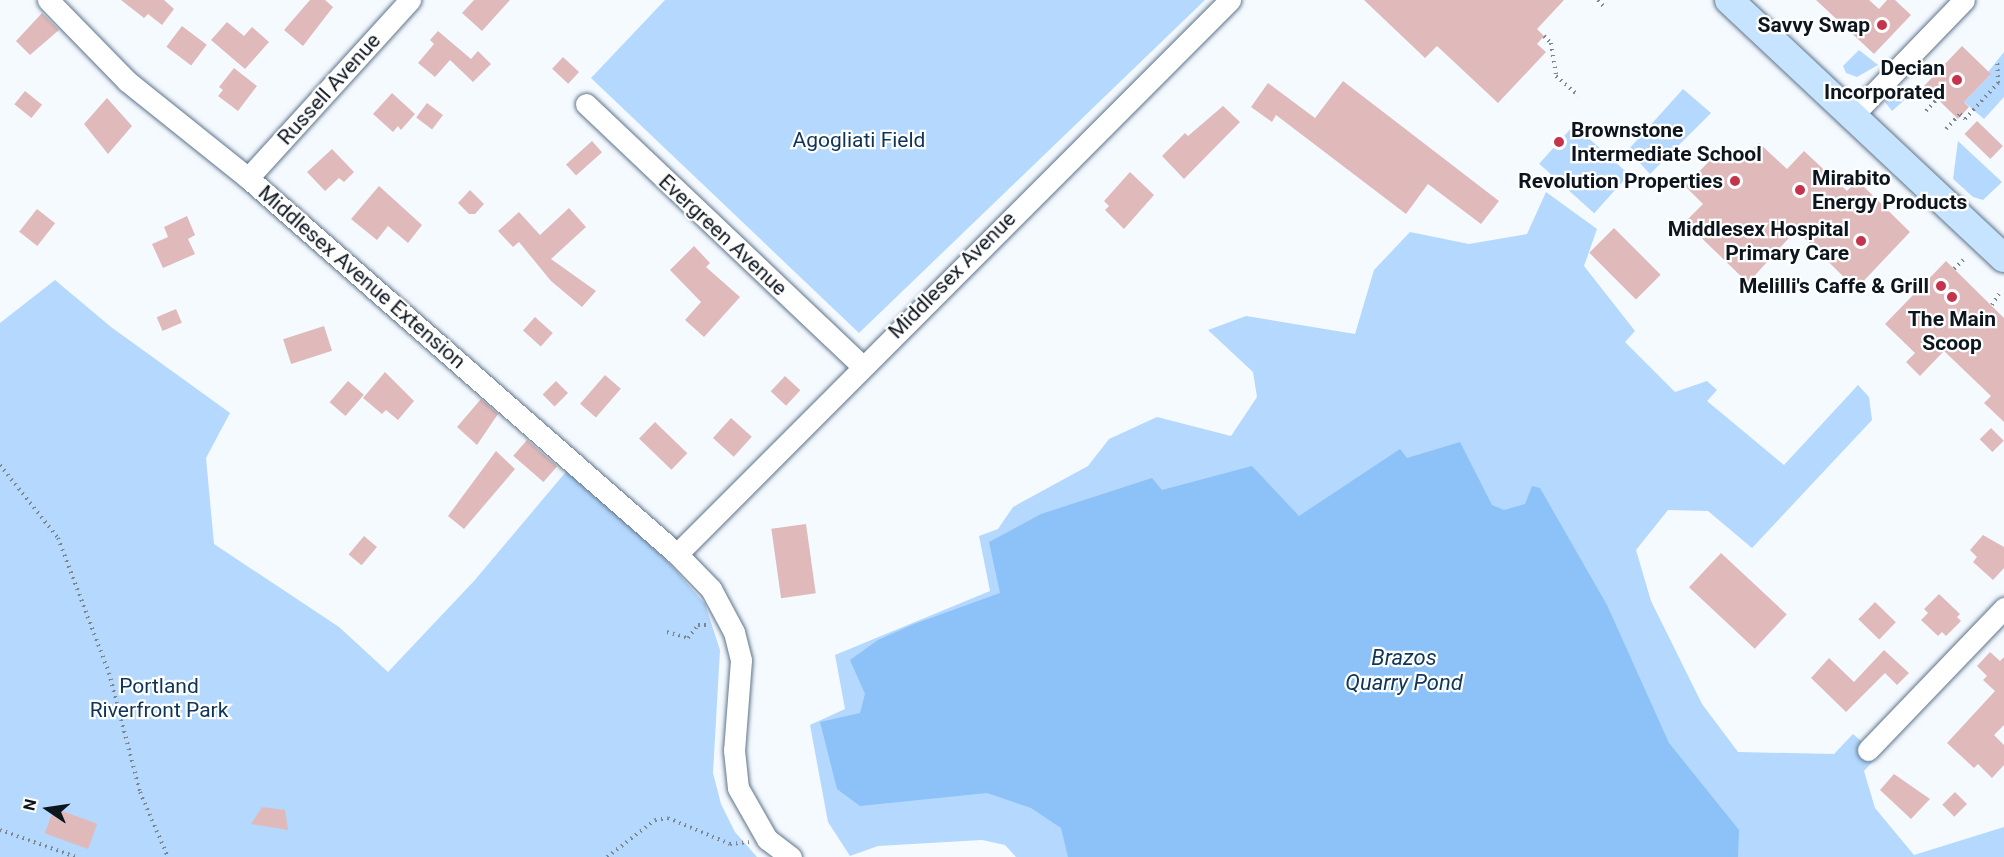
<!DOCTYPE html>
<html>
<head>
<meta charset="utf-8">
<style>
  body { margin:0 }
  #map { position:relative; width:2004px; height:857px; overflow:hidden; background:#f5faff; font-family:Roboto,sans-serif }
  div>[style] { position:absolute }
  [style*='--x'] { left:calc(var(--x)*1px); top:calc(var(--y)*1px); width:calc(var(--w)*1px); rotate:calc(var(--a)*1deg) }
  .green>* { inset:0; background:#b4d8fe; transform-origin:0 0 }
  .water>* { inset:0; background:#8dc2f8 }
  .building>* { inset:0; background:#e0babb; transform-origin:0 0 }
  .path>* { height:4px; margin-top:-2px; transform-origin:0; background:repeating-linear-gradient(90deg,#7f858c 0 1.5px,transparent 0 6px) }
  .roads { filter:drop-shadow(0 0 2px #5e748a) drop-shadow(0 0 2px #5e748a) }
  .street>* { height:21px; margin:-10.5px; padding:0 10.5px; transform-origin:10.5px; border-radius:10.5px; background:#fff }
  .secondary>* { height:28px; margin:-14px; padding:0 14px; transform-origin:14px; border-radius:14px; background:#c6e4ff }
  .dots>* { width:16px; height:16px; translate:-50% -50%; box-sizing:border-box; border:3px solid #fff; border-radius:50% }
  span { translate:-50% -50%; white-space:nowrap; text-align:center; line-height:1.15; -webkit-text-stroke:4.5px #fff; paint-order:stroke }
  .poi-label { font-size:21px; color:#0d151e; font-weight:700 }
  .right { translate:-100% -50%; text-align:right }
  .left { translate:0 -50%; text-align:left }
  .street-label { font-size:21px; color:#0d151e }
  .park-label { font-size:21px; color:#0e3457 }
  .water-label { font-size:22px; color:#10375a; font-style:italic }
  .north { position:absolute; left:18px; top:779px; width:60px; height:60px; -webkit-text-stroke:4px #fff; paint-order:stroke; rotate:283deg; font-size:16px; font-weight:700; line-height:24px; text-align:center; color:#0d151e }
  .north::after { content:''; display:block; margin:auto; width:21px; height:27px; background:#0d151e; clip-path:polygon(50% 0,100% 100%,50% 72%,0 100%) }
</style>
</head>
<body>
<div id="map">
  <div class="green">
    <i style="clip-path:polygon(665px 0,1205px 0,859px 333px,591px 78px)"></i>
    <i style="clip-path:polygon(1859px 50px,1878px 65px,1857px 77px,1846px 73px,1843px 66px)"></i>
    <i style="clip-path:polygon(2004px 52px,2004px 97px,1984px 119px,1964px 102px,1990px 75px,1988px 72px)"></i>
    <i style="clip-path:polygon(1896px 81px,1910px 95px,1892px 111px,1885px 102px)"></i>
    <i style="clip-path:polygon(1683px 89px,1711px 113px,1650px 174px,1628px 150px)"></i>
    <i style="left:1574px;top:125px;width:74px;height:52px;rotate:42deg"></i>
    <i style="clip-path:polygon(1958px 141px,2002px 182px,1983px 200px,1973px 197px,1953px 179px)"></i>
    <i style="clip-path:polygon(1546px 192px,1597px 229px,1584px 266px,1635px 331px,1625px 342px,1675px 392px,1707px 381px,1717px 390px,1707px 401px,1784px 465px,1858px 385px,1869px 397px,1872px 420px,1752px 548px,1708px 511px,1668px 510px,1636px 550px,1651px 601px,1702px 704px,1738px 752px,1834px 754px,1853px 734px,1878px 756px,1864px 771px,1875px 808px,1914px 855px,2004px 827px,2004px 857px,1016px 857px,1005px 845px,982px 840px,878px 846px,850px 856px,828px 822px,810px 725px,845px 709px,835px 655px,990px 591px,979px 536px,998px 529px,1013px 507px,1088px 466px,1109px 439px,1157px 417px,1231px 436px,1257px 397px,1253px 372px,1208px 330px,1246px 316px,1355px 334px,1374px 270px,1410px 232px,1469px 244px,1527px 234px)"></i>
    <i style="clip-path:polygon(55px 280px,111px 327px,230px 413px,206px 458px,214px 544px,339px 627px,388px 672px,474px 581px,570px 467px,671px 565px,705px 604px,720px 650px,713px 773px,721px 804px,735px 832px,757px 857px,0 857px,0 323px)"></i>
  </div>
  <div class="water">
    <i style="clip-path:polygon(1460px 442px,1492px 505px,1504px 510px,1525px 504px,1532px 486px,1540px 488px,1607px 605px,1669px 743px,1739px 830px,1738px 857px,1068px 857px,1061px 828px,1031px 808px,987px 793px,860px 806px,837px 789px,820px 722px,860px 713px,865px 694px,850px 660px,878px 640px,914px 624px,1000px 593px,989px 542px,1041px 514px,1152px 478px,1162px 490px,1252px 466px,1299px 516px,1400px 449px,1407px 458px)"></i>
  </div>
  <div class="building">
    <i style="clip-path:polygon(121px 0,164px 0,174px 9px,162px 25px,148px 14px,144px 18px)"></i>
    <i style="clip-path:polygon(310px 0,325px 0,333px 7px,303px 46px,284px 30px)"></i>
    <i style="clip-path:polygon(474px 0,510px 0,482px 31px,462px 13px)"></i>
    <i style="clip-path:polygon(1364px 0,1564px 0,1537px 29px,1544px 36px,1537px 44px,1546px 52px,1498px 103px,1437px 46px,1425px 58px)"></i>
    <i style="clip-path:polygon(1816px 0,1869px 0,1879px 9px,1887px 0,1895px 0,1911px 15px,1874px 54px)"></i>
    <i style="clip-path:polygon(42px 13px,59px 30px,30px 55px,16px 41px)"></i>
    <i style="clip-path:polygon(227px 22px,244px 36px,252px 27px,269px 42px,245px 69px,211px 40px)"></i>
    <i style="left:182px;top:26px;width:31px;height:26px;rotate:37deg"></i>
    <i style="clip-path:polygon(438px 31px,471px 59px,478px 51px,491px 64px,473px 82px,450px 60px,435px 77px,418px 63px,434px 44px,430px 40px)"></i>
    <i style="clip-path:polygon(1962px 46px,1991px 74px,1964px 102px,1969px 107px,1958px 119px,1924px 86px)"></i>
    <i style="left:563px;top:57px;width:22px;height:16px;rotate:43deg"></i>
    <i style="clip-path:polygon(234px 68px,257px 86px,238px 111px,218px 96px,223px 90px,219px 87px)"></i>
    <i style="clip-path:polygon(1343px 81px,1499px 201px,1481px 224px,1428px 184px,1406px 214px,1276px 115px,1272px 122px,1251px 107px,1268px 83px,1315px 118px)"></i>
    <i style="left:25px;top:91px;width:22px;height:17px;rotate:39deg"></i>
    <i style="clip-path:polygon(392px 93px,415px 114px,401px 130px,398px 126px,393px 132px,373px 114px)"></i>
    <i style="clip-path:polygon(107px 98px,132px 126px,108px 154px,84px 124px)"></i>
    <i style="left:427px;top:103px;width:20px;height:18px;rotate:37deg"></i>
    <i style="clip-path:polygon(1223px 106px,1240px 122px,1184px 179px,1162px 156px,1185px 133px,1188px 136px)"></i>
    <i style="left:1977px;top:121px;width:36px;height:18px;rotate:44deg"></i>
    <i style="left:592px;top:141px;width:15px;height:35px;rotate:48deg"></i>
    <i style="clip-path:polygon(1759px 143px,1787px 169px,1804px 151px,1847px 191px,1857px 180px,1910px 232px,1856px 289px,1796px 230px,1748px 283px,1685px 222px,1703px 204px,1685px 186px,1721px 149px,1741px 162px)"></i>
    <i style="clip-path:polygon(332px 149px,354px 172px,344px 182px,339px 178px,325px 191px,307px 172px)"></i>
    <i style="clip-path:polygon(1130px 172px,1154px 195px,1124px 229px,1105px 210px,1109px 206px,1104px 201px)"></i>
    <i style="clip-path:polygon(379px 186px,422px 225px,408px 243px,388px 226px,377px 240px,351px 219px)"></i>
    <i style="clip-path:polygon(470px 190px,484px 204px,475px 214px,469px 214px,458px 203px)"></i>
    <i style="clip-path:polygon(569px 208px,586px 227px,551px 259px,596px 291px,582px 307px,551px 281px,519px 242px,513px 247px,498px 231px,519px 212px,540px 235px)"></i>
    <i style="left:37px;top:209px;width:23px;height:29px;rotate:38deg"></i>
    <i style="clip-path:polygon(187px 216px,195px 235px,188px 239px,195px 254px,163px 268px,152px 244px,168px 237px,164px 227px)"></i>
    <i style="left:1614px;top:228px;width:66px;height:35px;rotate:45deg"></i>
    <i style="clip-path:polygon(694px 246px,710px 263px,706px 267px,740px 297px,704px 337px,685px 320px,701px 302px,670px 270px)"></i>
    <i style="clip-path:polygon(1946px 261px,2004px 318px,2004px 422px,1984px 403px,1991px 396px,1944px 351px,1920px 376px,1906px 362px,1915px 353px,1885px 324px)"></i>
    <i style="left:176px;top:309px;width:15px;height:21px;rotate:67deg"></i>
    <i style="left:535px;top:317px;width:24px;height:18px;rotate:42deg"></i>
    <i style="left:324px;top:326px;width:26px;height:43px;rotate:72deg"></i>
    <i style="clip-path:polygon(385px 372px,414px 401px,398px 420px,386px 410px,382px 414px,363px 398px)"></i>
    <i style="left:605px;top:375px;width:21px;height:38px;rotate:41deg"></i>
    <i style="left:785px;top:376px;width:21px;height:21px;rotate:43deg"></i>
    <i style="left:348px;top:381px;width:21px;height:28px;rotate:41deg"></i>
    <i style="left:556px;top:381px;width:17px;height:19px;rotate:45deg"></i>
    <i style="clip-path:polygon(481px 399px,498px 414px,477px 445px,457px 427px)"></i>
    <i style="left:731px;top:418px;width:28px;height:27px;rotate:42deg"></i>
    <i style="left:655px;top:422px;width:45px;height:23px;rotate:44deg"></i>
    <i style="left:1991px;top:428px;width:18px;height:16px;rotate:45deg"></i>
    <i style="left:527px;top:440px;width:40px;height:21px;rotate:41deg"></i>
    <i style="clip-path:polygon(496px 451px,515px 469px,464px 529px,448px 516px)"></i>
    <i style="left:806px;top:524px;width:70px;height:35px;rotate:82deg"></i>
    <i style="clip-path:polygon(1983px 535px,2004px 547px,2004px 568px,1993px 580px,1973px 562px,1977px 557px,1970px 550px)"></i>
    <i style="left:364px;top:536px;width:17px;height:24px;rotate:40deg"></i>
    <i style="left:1721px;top:553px;width:90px;height:47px;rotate:43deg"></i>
    <i style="clip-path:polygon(1939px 594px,1960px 614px,1957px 617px,1961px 621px,1946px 636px,1942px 632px,1938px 636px,1921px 620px,1928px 613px,1924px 609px)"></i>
    <i style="left:1875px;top:602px;width:29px;height:24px;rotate:44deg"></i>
    <i style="clip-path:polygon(1884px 650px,1909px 673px,1897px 685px,1885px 673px,1846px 712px,1811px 678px,1829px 658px,1854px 682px)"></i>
    <i style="clip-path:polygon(1990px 652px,2000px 661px,2004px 657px,2004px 725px,1994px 735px,2004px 745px,2004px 765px,1992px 778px,1978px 764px,1974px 768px,1947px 743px,1995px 691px,1983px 680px,1987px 676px,1977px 666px)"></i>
    <i style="clip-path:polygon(1894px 774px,1930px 799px,1911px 819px,1880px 790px)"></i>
    <i style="left:1955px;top:792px;width:17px;height:18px;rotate:45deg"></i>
    <i style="clip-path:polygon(262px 807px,285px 810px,288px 830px,251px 824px)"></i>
    <i style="left:54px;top:808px;width:46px;height:27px;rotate:20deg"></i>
  </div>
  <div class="path">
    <i style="--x:1598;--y:0;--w:11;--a:49"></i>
    <i style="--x:1544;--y:36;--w:10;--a:45"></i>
    <i style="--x:1551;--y:43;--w:33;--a:81"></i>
    <i style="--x:1556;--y:76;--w:30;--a:41"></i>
    <i style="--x:1926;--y:111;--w:16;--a:-47"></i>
    <i style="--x:1946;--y:129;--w:21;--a:-47"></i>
    <i style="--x:1960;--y:114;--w:7;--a:45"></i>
    <i style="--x:1965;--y:119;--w:49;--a:-47.5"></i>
    <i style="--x:1998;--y:83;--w:23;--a:-92"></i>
    <i style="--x:1954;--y:269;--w:13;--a:-45"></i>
    <i style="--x:1992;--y:305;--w:13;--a:-58"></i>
    <i style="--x:0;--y:465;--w:93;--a:51.5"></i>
    <i style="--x:58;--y:538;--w:144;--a:69.3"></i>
    <i style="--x:109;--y:673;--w:123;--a:75.4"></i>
    <i style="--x:140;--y:792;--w:71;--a:66.7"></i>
    <i style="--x:667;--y:632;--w:22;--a:16"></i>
    <i style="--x:688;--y:638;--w:16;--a:-52"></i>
    <i style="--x:698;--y:625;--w:10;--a:0"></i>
    <i style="--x:0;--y:830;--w:81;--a:19.6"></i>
    <i style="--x:607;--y:857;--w:61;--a:-37.6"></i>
    <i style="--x:655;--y:820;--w:13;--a:-9"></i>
    <i style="--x:668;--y:818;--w:67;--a:22.8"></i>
    <i style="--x:730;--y:844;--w:19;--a:-6"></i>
  </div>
  <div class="roads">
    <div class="street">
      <i style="--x:48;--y:0;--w:113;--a:45.7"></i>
      <i style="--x:127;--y:81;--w:155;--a:38.7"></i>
      <i style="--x:248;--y:178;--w:570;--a:41.23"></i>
      <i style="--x:677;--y:554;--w:49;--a:45.8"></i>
      <i style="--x:711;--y:589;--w:49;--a:61.9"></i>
      <i style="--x:734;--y:632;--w:29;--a:76"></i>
      <i style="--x:741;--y:660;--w:90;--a:94.4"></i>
      <i style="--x:734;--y:750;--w:38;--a:84"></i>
      <i style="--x:738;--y:788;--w:59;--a:60.4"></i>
      <i style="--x:767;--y:839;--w:30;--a:37"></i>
      <i style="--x:586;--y:104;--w:379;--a:43.5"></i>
      <i style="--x:1852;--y:116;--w:161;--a:-46"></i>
      <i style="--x:248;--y:178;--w:241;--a:-47.7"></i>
      <i style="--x:677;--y:554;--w:783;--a:-45.05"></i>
      <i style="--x:1868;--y:750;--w:197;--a:-46.2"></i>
    </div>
    <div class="secondary">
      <i style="--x:1729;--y:0;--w:377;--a:43.2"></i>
    </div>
  </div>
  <div class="dots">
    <i style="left:1882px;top:25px;background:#c5344c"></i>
    <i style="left:1957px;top:80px;background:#c5344c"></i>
    <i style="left:1559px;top:142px;background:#c5344c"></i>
    <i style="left:1735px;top:181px;background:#c5344c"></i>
    <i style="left:1800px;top:190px;background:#c5344c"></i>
    <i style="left:1861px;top:241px;background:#c5344c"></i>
    <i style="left:1941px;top:286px;background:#c5344c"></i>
    <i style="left:1952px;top:297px;background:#c5344c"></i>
  </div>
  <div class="poi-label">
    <span class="right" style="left:1870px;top:25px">Savvy Swap</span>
    <span class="right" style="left:1945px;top:80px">Decian<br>Incorporated</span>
    <span class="left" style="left:1571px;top:142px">Brownstone<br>Intermediate School</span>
    <span class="left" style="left:1812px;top:190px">Mirabito<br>Energy Products</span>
    <span class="right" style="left:1723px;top:181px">Revolution Properties</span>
    <span class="right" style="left:1849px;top:241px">Middlesex Hospital<br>Primary Care</span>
    <span class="right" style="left:1929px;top:286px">Melilli's Caffe &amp; Grill</span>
    <span style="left:1952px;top:331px">The Main<br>Scoop</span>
  </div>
  <div class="street-label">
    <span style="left:329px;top:89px;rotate:-48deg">Russell Avenue</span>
    <span style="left:723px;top:235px;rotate:43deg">Evergreen Avenue</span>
    <span style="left:952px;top:275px;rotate:-45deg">Middlesex Avenue</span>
    <span style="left:362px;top:277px;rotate:41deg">Middlesex Avenue Extension</span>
  </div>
  <div class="park-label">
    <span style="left:859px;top:140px">Agogliati Field</span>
    <span style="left:159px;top:698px">Portland<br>Riverfront Park</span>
  </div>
  <div class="water-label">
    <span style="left:1404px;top:670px">Brazos<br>Quarry Pond</span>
  </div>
  <div class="north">N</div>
</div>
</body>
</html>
